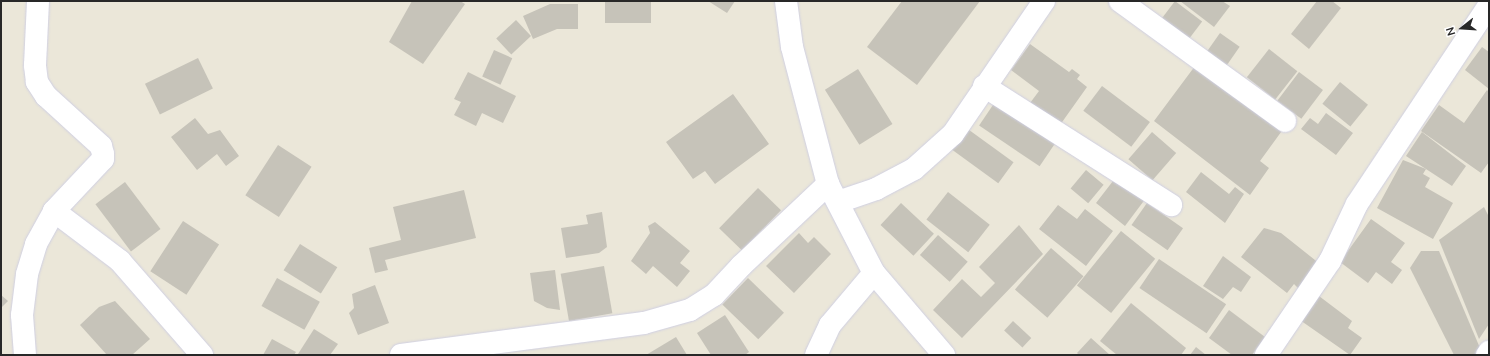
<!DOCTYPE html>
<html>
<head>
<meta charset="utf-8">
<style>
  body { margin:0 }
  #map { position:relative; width:1490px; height:356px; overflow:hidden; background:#ebe7d9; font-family:Mulish,sans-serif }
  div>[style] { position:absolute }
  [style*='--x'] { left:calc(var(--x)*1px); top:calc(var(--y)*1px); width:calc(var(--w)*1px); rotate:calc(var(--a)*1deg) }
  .building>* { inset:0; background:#c6c3b9; transform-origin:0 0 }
  .roads { filter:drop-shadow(0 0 1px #cfcfe2) drop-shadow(0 0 1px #cfcfe2) }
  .street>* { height:22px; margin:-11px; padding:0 11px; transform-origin:11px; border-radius:11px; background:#fff }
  span { translate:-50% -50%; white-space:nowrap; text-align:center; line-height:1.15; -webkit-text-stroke:4px #fff; paint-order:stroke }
  .frame { position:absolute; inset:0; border:2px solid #282828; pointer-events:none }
  .north { position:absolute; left:1442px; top:8px; width:40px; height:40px; -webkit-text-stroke:3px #fff; paint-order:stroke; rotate:253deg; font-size:11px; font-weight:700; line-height:16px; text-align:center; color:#282828 }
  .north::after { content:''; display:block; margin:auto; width:14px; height:18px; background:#282828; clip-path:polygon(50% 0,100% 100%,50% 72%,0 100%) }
</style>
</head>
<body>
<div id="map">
  <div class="building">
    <i style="clip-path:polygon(412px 1px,460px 1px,465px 4px,423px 64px,389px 42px)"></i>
    <i style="left:605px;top:1px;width:46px;height:22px"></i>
    <i style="clip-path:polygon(708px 1px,735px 1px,727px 13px)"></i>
    <i style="clip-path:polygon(902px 1px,980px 1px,917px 85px,867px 47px)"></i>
    <i style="left:1175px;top:1px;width:34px;height:22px;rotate:37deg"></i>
    <i style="clip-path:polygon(1180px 1px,1222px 1px,1230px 6px,1214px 27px)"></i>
    <i style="clip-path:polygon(1317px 1px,1332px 1px,1341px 8px,1309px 49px,1291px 34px)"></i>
    <i style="clip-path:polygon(550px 4px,578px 4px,578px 29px,557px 29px,533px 39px,523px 16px)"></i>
    <i style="left:516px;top:20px;width:22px;height:27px;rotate:47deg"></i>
    <i style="left:1220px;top:33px;width:24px;height:27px;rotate:35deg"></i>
    <i style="clip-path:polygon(1030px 44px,1069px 72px,1072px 69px,1080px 75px,1077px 79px,1087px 87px,1060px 125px,1030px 103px,1039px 91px,1011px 70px)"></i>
    <i style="clip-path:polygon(1482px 47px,1489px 52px,1489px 89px,1465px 70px)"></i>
    <i style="left:1269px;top:49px;width:36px;height:36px;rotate:38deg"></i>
    <i style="left:494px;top:50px;width:20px;height:29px;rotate:24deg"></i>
    <i style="left:198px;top:58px;width:34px;height:59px;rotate:64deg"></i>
    <i style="clip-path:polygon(1195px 66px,1284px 128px,1260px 161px,1269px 168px,1250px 195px,1154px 121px)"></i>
    <i style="left:858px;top:69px;width:65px;height:39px;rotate:58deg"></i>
    <i style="clip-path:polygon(468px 72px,516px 96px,503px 123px,482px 113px,476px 126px,454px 115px,461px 102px,454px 99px)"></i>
    <i style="left:1299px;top:72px;width:30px;height:36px;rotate:37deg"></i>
    <i style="left:1340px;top:82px;width:36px;height:28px;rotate:39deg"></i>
    <i style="left:1102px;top:86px;width:60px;height:31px;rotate:37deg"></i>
    <i style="clip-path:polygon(1487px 90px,1489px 92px,1489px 162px,1481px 173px,1421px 131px,1439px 105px,1464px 123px)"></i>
    <i style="clip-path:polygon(733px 94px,769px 144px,715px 184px,705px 171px,693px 179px,666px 142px)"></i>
    <i style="left:997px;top:99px;width:73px;height:32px;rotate:34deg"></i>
    <i style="clip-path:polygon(1326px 113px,1353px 133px,1336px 155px,1301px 129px,1310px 118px,1318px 124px)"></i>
    <i style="clip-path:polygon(195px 118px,208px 134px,220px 130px,239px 156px,226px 166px,217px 154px,197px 170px,171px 137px)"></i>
    <i style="left:965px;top:127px;width:60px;height:26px;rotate:36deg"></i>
    <i style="left:1152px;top:132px;width:32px;height:36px;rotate:41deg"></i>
    <i style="clip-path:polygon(1422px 132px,1466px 166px,1452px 186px,1406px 156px)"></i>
    <i style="left:278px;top:145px;width:40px;height:60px;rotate:33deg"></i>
    <i style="clip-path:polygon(1403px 160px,1426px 169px,1423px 174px,1430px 178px,1425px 187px,1453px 203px,1433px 239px,1377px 208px)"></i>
    <i style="left:1086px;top:170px;width:23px;height:24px;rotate:40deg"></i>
    <i style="clip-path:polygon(1201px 172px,1229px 194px,1235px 187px,1244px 194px,1225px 223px,1186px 192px)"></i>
    <i style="clip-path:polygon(1120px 178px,1146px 198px,1125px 226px,1096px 203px,1113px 181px,1116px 183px)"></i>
    <i style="left:125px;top:182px;width:59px;height:37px;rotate:53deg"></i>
    <i style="left:758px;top:188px;width:32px;height:56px;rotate:44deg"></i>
    <i style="clip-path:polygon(464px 190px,476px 238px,385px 260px,388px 270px,375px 273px,369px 248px,401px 240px,393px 207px)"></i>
    <i style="left:948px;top:192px;width:53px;height:35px;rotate:38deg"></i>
    <i style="left:901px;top:203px;width:45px;height:30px;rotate:43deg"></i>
    <i style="left:1147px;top:203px;width:44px;height:27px;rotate:35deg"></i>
    <i style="clip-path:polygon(1058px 205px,1077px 219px,1085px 209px,1113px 231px,1086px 266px,1039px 229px)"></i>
    <i style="clip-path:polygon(1484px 207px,1489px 217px,1489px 324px,1479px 339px,1439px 240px)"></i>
    <i style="clip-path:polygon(602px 212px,607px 247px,599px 253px,566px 258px,561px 228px,588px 224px,586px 215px)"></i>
    <i style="clip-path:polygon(1371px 219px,1405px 243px,1391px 262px,1402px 270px,1392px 284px,1376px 272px,1368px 283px,1340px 262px)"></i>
    <i style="left:183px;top:221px;width:43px;height:60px;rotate:33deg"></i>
    <i style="clip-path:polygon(655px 222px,690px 251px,680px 263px,690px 271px,677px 287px,653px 266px,646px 274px,631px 261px,650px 233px,648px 226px)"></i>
    <i style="clip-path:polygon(1019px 225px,1043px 254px,962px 338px,933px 310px,962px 279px,981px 297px,995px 283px,979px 267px)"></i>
    <i style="clip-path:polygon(1264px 228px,1281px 233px,1320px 264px,1300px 290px,1294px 284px,1287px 293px,1241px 257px)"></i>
    <i style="left:1121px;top:231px;width:44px;height:70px;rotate:39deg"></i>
    <i style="clip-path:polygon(799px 233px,808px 243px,814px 237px,831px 254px,794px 293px,766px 266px)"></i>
    <i style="left:938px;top:235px;width:40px;height:27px;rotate:42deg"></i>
    <i style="left:300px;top:244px;width:44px;height:31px;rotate:32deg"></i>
    <i style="left:1051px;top:248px;width:43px;height:55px;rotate:41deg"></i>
    <i style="clip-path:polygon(1421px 251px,1439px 251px,1480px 348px,1476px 355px,1454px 355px,1410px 268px)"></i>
    <i style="clip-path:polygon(1223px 256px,1251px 277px,1241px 292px,1233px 287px,1223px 299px,1203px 286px)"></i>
    <i style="left:1159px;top:259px;width:81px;height:35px;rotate:34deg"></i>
    <i style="left:604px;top:266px;width:48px;height:44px;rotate:80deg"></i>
    <i style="clip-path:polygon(555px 270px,560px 310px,547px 308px,534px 301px,530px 273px)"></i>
    <i style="left:277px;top:278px;width:49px;height:32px;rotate:29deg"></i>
    <i style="left:748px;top:278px;width:50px;height:37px;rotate:44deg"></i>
    <i style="clip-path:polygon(375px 285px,389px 323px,358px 335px,349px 313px,354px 308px,352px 294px)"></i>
    <i style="clip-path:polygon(1315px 293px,1352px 321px,1348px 328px,1362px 338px,1350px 355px,1297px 318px)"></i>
    <i style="clip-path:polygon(1px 295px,8px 301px,1px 308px)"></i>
    <i style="clip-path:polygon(115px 301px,150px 339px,132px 355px,107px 355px,80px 325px,99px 307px)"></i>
    <i style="clip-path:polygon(1131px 303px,1186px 348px,1181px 355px,1117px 355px,1100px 341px)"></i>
    <i style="clip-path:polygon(1229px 310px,1265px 337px,1252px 355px,1232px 355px,1209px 338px)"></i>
    <i style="clip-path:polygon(725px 315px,749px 352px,745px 355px,711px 355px,697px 333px)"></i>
    <i style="left:1013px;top:321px;width:25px;height:13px;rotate:43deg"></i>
    <i style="clip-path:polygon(314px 329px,338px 344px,330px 355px,298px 354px)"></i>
    <i style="clip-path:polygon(676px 337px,687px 355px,646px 355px)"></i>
    <i style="clip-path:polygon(1091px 338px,1110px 355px,1079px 355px,1077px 353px)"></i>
    <i style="clip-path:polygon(272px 339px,296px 352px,294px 355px,263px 355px)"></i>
    <i style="clip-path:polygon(1196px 347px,1206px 355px,1190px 355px)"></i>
  </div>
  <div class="roads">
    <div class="street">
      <i style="--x:786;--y:1;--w:46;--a:82.6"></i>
      <i style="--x:792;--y:47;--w:142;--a:75.3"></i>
      <i style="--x:828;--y:184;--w:100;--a:62.7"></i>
      <i style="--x:874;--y:273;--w:108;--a:49.5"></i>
      <i style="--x:1120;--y:1;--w:204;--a:36"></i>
      <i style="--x:984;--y:86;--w:222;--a:32.5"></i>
      <i style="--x:838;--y:202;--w:40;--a:-18.9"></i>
      <i style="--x:876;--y:189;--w:43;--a:-27.8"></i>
      <i style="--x:914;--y:169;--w:52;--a:-41.9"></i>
      <i style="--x:953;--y:134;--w:161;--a:-55.6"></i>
      <i style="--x:54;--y:211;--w:83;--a:37.1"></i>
      <i style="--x:120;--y:261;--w:125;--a:48.9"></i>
      <i style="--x:25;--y:355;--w:40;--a:-94.3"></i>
      <i style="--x:22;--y:315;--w:41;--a:-83"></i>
      <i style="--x:27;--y:274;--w:31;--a:-73"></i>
      <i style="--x:36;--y:244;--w:38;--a:-61"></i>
      <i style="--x:54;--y:211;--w:71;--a:-46.7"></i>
      <i style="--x:103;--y:159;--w:5;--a:-90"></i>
      <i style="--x:103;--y:154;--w:8;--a:-104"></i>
      <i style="--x:101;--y:146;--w:74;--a:-137.7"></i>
      <i style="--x:46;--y:96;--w:17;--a:-123"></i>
      <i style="--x:37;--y:82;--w:17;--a:-97"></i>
      <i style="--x:35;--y:65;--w:64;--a:-87.3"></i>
      <i style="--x:401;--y:355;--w:245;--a:-7.5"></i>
      <i style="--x:644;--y:323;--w:48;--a:-15.8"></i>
      <i style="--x:690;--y:310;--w:28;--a:-32"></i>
      <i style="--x:714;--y:295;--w:40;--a:-47"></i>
      <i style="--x:741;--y:266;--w:120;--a:-43.3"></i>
      <i style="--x:816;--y:355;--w:33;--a:-65"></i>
      <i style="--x:830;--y:325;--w:68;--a:-49.8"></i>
      <i style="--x:1266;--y:355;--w:114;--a:-55.8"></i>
      <i style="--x:1330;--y:261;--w:63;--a:-64.7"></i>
      <i style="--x:1357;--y:204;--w:239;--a:-56.4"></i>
      <i style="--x:1487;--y:355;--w:4;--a:-56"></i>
    </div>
  </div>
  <div class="frame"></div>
  <div class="north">N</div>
</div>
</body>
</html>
